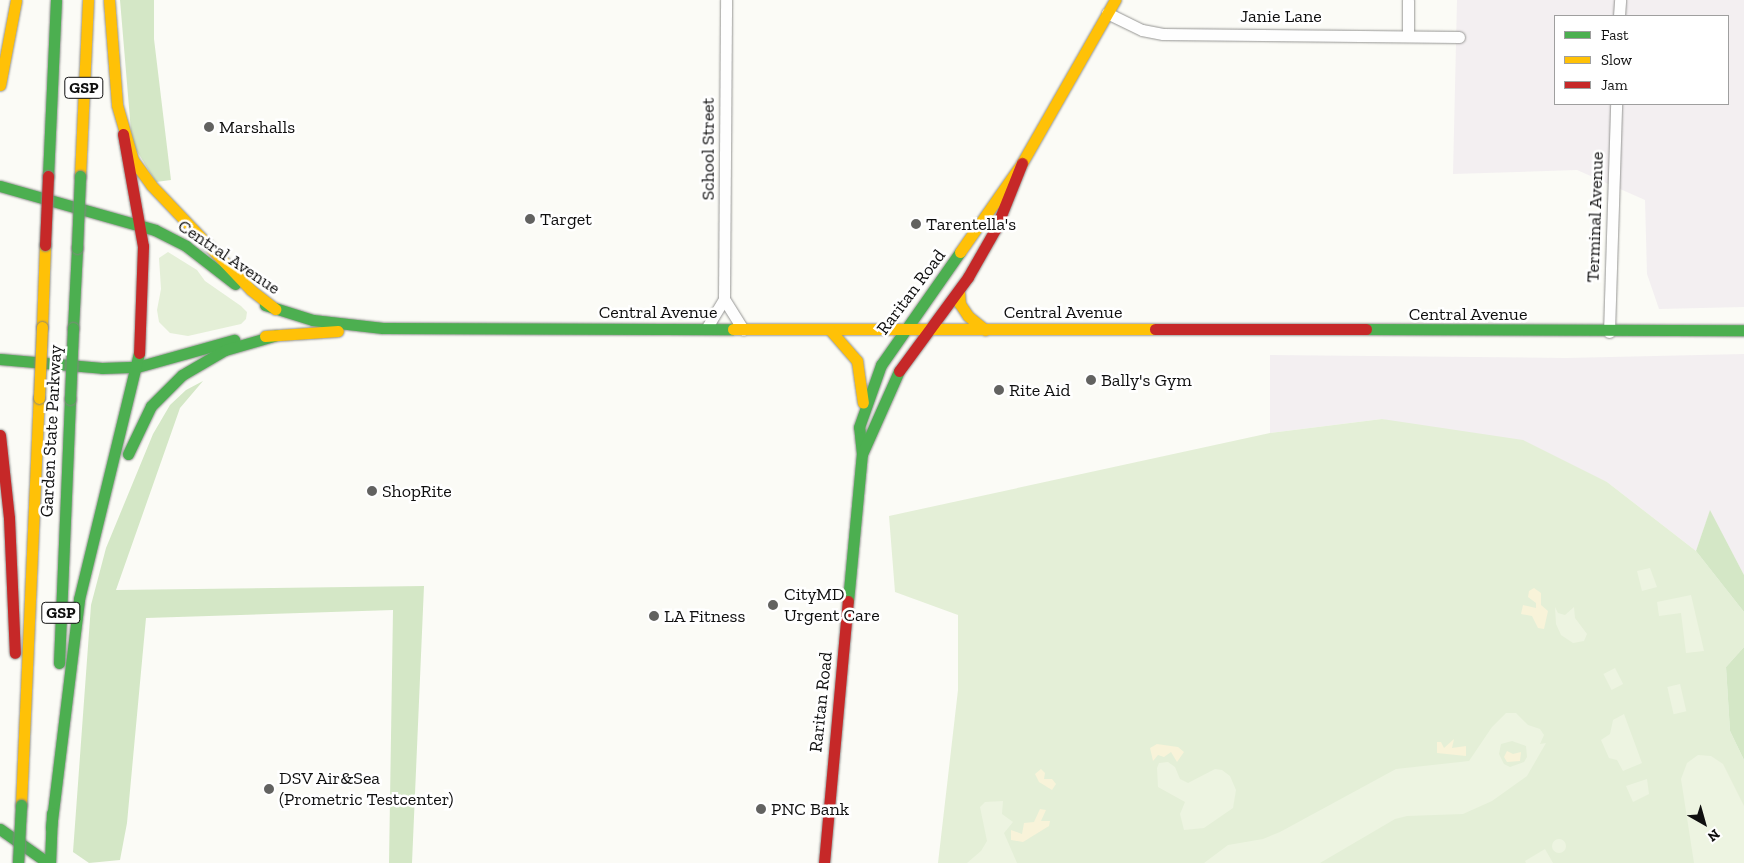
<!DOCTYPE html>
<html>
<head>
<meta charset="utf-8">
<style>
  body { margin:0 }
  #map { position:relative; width:1744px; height:863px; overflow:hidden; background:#fbfbf6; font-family:"Zilla Slab",serif }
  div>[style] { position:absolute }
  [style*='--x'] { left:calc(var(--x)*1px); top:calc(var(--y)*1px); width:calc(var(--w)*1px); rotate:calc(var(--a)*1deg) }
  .industrial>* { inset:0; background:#f3eff1 }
  .green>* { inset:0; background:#e4efd7 }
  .forest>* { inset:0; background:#d4e7c6 }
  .sand>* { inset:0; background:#f8f3d9 }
  .pitch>* { inset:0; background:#edf4e1; transform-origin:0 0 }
  .round { border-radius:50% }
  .roads { filter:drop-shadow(0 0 1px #959593) drop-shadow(0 0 1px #959593) }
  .street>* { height:11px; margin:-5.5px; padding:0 5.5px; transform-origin:5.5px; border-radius:5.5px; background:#fefefe }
  .fast>* { height:11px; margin:-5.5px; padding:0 5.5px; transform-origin:5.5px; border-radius:5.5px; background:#4caf50 }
  .slow>* { height:11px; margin:-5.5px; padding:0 5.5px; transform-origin:5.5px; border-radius:5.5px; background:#ffc107 }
  .jam>* { height:11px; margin:-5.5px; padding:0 5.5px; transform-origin:5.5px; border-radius:5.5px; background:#c62828 }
  .bridges { filter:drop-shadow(0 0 1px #838380) drop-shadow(0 0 1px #838380) }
  .fast-bridge>* { height:11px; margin:-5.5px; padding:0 5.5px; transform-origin:5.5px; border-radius:5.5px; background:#4caf50 }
  .slow-bridge>* { height:11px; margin:-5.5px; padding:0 5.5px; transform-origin:5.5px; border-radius:5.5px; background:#ffc107 }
  .jam-bridge>* { height:11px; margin:-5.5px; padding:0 5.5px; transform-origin:5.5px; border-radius:5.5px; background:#c62828 }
  .dots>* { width:14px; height:14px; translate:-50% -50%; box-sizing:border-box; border:2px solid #fff; border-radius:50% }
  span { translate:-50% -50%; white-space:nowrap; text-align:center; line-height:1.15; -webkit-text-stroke:5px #fff; paint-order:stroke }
  .shield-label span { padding:1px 4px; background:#fff; border:1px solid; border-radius:4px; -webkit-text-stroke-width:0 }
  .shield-label { font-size:16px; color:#0f0f0f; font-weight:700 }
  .street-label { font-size:18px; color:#0f0f0f }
  .poi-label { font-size:18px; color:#0f0f0f }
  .left { translate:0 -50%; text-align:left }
  .legend { position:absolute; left:1554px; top:15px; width:175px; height:90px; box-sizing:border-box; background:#fff; border:1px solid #9f9f9f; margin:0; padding:6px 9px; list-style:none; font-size:15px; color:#0f0f0f }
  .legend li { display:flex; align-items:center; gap:10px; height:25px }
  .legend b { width:25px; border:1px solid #9f9f9f }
  .north { position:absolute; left:1679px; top:798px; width:50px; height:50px; -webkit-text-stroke:4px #fff; paint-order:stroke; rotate:142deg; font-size:14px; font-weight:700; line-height:20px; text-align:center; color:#0f0f0f }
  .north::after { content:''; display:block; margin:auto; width:18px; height:22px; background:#0f0f0f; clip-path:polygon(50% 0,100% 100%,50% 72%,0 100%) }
</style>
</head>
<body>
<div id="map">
  <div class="industrial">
    <i style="clip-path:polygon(evenodd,1457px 0,1744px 0,1744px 307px,1659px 309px,1647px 274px,1645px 200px,1577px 170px,1453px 174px,1457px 0,1555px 16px,1728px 16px,1728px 104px,1555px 104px,1555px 16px)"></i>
    <i style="clip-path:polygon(1744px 354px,1744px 575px,1710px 511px,1696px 551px,1607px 482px,1382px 419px,1270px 433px,1270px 355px,1566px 358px)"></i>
  </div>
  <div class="green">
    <i style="clip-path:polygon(168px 252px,197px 270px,205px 281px,241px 306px,247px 312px,246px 319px,241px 324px,188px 336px,170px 333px,159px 322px,157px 310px,161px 289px,159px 258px)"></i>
    <i style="clip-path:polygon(1382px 419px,1523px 440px,1607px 482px,1696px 551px,1744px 612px,1744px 647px,1726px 667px,1730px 731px,1744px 760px,1744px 863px,938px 863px,958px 690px,958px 615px,895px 592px,889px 516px,1270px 433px)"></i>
  </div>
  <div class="forest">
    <i style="clip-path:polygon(120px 0,154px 0,154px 39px,171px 180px,156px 182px,132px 143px)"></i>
    <i style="clip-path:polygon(203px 381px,180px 408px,116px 590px,424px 586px,412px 863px,389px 863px,393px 610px,146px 618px,127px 823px,120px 860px,89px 863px,73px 852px,91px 605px,106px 548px,153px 434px,170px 405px,186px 390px)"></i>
    <i style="clip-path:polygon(1710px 510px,1744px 575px,1744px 612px,1696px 551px)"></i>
    <i style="clip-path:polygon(1744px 647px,1744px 760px,1730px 731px,1726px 667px)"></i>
  </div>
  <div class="sand">
    <i style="clip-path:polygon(1534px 588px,1541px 593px,1541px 605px,1548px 611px,1544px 629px,1538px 628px,1532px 616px,1521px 614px,1523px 605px,1536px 608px,1536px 603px,1528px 597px,1529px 591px)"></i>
    <i style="clip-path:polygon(1454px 739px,1452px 748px,1466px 746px,1466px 756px,1437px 753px,1437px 742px,1441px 742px,1444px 748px)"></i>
    <i style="clip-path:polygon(1157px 744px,1178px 747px,1184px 752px,1177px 762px,1171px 752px,1164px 757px,1158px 755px,1153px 761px,1150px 748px)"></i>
    <i style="clip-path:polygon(1507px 751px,1513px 754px,1521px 752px,1520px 761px,1507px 762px,1504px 757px)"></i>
    <i style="clip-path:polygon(1041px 769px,1045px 773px,1044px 779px,1052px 779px,1056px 784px,1052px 790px,1039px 782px,1035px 774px)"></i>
    <i style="clip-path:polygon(1040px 809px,1046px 810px,1041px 821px,1050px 821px,1049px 826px,1023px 842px,1011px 840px,1011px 830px,1022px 834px,1024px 823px,1034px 822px)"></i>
  </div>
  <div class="pitch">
    <i style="clip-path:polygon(1650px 568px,1657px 587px,1642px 591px,1637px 571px)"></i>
    <i style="clip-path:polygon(1691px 595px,1704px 651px,1686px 653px,1681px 613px,1659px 616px,1657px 602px)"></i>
    <i style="clip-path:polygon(1555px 607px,1558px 613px,1565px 615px,1574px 607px,1575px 618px,1587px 634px,1584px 641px,1573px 643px,1561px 635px,1556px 624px)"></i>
    <i style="left:1615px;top:668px;width:18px;height:13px;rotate:63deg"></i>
    <i style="left:1680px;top:684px;width:28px;height:13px;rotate:77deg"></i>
    <i style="clip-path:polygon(evenodd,1506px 713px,1516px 713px,1528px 725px,1540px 729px,1544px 735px,1540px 744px,1546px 743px,1527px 776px,1492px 801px,1463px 814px,1407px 816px,1395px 819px,1320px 863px,1204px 863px,1228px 845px,1263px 839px,1280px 832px,1396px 769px,1469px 761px,1492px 727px,1506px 713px,1512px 741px,1526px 746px,1527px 757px,1524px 762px,1510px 767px,1504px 764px,1499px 754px,1501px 744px,1512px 741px)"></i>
    <i style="clip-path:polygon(1624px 714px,1642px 763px,1623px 771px,1617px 760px,1609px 758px,1601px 740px,1610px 734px,1613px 720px)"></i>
    <i style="clip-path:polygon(1698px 755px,1711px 756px,1723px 764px,1744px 806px,1744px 863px,1694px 863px,1681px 779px,1687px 763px)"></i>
    <i style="clip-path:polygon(1168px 762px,1175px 767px,1180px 779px,1188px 783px,1215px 769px,1222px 770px,1230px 776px,1236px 790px,1233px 808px,1204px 828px,1184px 830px,1180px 814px,1185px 802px,1158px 787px,1157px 768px,1159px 763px)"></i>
    <i style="clip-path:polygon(1647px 779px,1649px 794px,1633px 802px,1626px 786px)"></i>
    <i style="clip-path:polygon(1003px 801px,1002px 814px,1013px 822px,1004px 833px,1017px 863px,967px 863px,981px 851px,987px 841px,980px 807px,985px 802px)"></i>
    <i class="round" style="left:1552px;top:839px;width:14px;height:14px"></i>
    <i style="clip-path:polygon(1545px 849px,1553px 863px,1526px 863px,1525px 861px)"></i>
  </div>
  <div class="roads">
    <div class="street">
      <i style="--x:1107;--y:13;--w:39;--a:26"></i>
      <i style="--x:1142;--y:30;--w:21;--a:11"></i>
      <i style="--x:1163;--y:34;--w:296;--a:0.6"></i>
      <i style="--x:1619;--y:16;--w:16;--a:-86"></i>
      <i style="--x:1408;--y:35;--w:35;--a:-90"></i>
      <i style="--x:724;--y:299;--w:36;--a:58"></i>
      <i style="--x:706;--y:329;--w:35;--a:-59"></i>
      <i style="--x:724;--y:299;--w:299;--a:-89.6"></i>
      <i style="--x:1609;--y:332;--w:228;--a:-88.2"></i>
    </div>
    <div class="fast">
      <i style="--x:48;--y:176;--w:176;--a:-87.4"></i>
      <i style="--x:0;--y:186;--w:161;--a:15.8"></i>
      <i style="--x:155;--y:230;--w:35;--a:27"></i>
      <i style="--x:186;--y:246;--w:62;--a:37.8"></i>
      <i style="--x:265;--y:305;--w:50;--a:17.4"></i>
      <i style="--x:313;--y:320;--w:70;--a:6.5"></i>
      <i style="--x:383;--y:328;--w:350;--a:0.2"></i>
      <i style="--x:73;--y:328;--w:80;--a:-87.1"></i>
      <i style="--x:1366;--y:329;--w:378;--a:0.2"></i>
      <i style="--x:0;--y:359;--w:102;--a:5"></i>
      <i style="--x:102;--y:368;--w:35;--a:-2"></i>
      <i style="--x:137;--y:367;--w:101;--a:-15.6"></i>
      <i style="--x:128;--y:454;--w:53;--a:-64.4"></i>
      <i style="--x:151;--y:406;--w:44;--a:-45"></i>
      <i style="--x:182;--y:375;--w:50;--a:-30.2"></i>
      <i style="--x:225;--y:350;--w:54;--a:-16.1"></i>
      <i style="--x:862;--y:454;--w:27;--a:-96"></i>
      <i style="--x:859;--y:427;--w:66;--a:-70.5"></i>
      <i style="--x:881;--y:365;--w:138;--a:-55"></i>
      <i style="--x:848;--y:601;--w:148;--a:-84.6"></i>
      <i style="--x:862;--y:454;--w:91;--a:-66"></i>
      <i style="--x:59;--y:663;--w:264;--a:-87.6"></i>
      <i style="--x:51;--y:828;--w:231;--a:-83"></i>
      <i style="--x:79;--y:599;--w:253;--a:-76.3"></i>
      <i style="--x:0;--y:829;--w:59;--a:35.3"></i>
      <i style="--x:50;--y:863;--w:50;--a:-87.7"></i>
    </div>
    <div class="slow">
      <i style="--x:109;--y:0;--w:105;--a:85.6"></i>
      <i style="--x:117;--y:105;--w:57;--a:73.8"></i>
      <i style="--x:133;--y:160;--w:31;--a:54"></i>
      <i style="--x:151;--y:185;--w:145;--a:46.4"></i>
      <i style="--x:251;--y:290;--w:31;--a:38"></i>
      <i style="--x:0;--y:85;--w:86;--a:-79.3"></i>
      <i style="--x:80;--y:176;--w:176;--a:-87.4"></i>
      <i style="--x:960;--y:252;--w:108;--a:-55.1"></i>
      <i style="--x:1022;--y:163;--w:188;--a:-60.3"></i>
      <i style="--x:959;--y:291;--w:13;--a:86"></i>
      <i style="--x:960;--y:304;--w:14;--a:56"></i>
      <i style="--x:968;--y:316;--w:22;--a:39"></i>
      <i style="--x:42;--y:327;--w:82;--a:-87.9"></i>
      <i style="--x:733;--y:329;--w:422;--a:0"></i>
      <i style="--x:831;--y:331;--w:40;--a:49"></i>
      <i style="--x:857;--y:361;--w:42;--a:81.9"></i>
      <i style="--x:265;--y:336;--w:73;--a:-3.9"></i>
      <i style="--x:21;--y:805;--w:407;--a:-87.5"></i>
    </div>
    <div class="jam">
      <i style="--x:123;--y:134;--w:114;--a:79.9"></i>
      <i style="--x:143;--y:246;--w:107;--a:92.1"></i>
      <i style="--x:1155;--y:329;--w:211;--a:0"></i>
      <i style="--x:899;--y:371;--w:117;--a:-53.7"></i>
      <i style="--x:968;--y:277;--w:56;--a:-60.3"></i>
      <i style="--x:996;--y:228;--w:70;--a:-68.2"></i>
      <i style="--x:0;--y:435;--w:83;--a:83.8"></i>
      <i style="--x:9;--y:518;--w:135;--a:87.5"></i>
      <i style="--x:824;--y:863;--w:263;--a:-84.8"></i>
    </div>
  </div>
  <div class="bridges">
    <div class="fast-bridge">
      <i style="--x:77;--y:248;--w:72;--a:-87.6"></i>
      <i style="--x:70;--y:399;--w:71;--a:-87.6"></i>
      <i style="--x:18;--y:863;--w:58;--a:-87"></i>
    </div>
    <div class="slow-bridge">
      <i style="--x:39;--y:398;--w:71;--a:-87.6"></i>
    </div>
    <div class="jam-bridge">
      <i style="--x:45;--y:245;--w:69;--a:-87.5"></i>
    </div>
  </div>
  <div class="dots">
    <i style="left:209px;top:127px;background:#626260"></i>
    <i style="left:530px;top:219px;background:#626260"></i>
    <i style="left:916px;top:224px;background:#626260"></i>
    <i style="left:1091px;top:380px;background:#626260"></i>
    <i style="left:999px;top:390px;background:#626260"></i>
    <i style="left:372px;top:491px;background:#626260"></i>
    <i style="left:773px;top:605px;background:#626260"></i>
    <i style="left:654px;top:616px;background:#626260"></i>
    <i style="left:269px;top:789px;background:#626260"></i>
    <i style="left:761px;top:809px;background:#626260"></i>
  </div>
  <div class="shield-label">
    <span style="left:84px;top:88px">GSP</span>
    <span style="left:61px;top:613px">GSP</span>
  </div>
  <div class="street-label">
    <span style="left:1281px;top:16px">Janie Lane</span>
    <span style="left:708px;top:149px;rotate:-90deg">School Street</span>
    <span style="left:1595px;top:217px;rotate:-88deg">Terminal Avenue</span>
    <span style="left:229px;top:257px;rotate:34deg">Central Avenue</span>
    <span style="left:911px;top:292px;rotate:-53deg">Raritan Road</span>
    <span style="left:658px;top:312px">Central Avenue</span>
    <span style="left:1063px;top:312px">Central Avenue</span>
    <span style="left:1468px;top:314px">Central Avenue</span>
    <span style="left:51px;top:431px;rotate:-87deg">Garden State Parkway</span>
    <span style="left:821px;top:702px;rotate:-84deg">Raritan Road</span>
  </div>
  <div class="poi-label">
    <span class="left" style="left:219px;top:127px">Marshalls</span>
    <span class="left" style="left:540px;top:219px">Target</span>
    <span class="left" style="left:926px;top:224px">Tarentella's</span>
    <span class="left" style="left:1101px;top:380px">Bally's Gym</span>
    <span class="left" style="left:1009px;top:390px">Rite Aid</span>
    <span class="left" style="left:382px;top:491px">ShopRite</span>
    <span class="left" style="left:784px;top:605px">CityMD<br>Urgent Care</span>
    <span class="left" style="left:664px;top:616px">LA Fitness</span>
    <span class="left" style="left:279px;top:789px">DSV Air&amp;Sea<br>(Prometric Testcenter)</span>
    <span class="left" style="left:771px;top:809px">PNC Bank</span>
  </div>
  <ul class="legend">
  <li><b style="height:6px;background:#4caf50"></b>Fast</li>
  <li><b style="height:6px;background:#ffc107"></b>Slow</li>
  <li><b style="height:6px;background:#c62828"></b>Jam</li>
  </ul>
  <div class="north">N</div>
</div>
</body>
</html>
